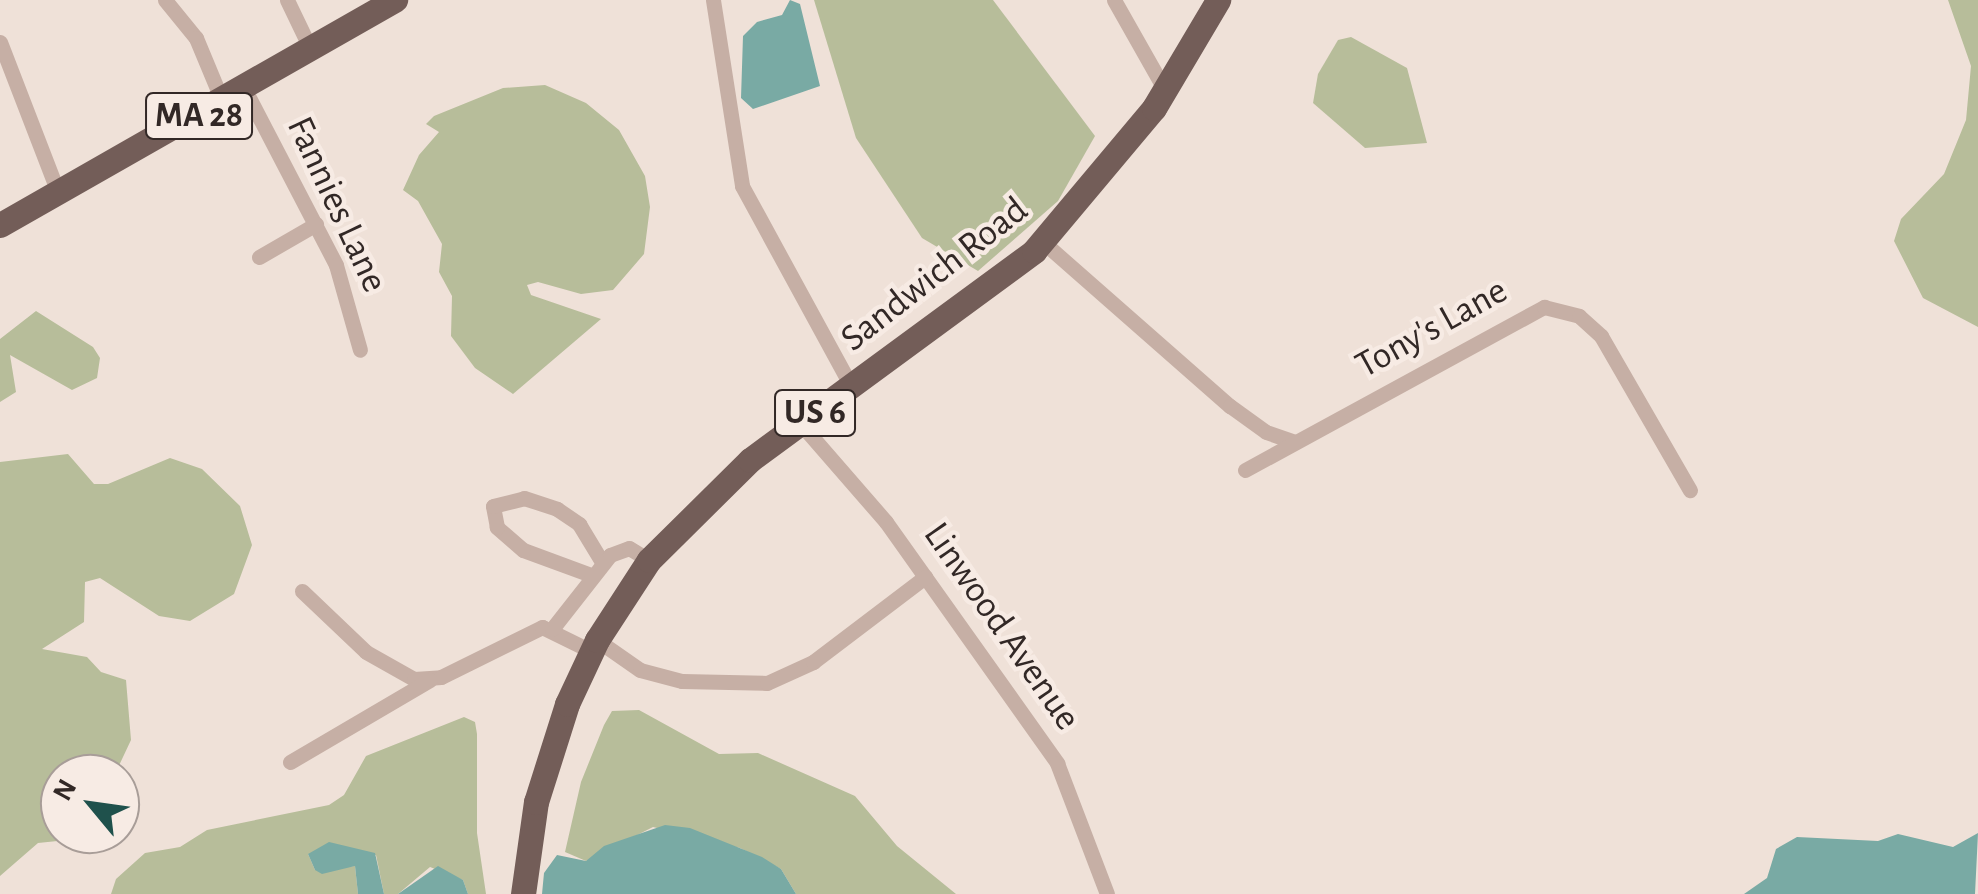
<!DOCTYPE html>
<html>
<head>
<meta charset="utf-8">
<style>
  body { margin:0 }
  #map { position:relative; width:1978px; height:894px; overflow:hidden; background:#efe1d8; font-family:"Alegreya Sans",sans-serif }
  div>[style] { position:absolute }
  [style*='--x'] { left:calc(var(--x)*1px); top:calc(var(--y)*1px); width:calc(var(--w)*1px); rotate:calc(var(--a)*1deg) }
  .green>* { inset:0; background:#b7bd9a }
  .water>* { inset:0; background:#79aaa4 }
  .street>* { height:15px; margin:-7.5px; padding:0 7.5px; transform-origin:7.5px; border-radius:7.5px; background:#c6afa5 }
  .primary>* { height:25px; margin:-12.5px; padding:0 12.5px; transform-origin:12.5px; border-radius:12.5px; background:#735d58 }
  span { translate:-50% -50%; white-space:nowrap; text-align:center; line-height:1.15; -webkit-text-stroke:9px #f7ebe4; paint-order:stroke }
  .shield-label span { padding:2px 8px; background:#f7ebe4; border:2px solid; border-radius:8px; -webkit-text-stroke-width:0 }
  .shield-label { font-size:35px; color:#322826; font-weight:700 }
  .street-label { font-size:38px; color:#322826 }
  .north { position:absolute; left:40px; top:754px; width:100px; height:100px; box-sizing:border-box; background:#f7ebe4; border:2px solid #a89d98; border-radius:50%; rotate:299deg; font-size:28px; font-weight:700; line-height:40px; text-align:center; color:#322826 }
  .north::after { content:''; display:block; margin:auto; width:35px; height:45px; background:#1f514c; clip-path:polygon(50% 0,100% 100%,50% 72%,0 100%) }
</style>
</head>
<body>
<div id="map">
  <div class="green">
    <i style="clip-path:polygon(814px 0,993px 0,1095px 136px,1058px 201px,978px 271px,922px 238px,856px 138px)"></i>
    <i style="clip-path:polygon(1948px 0,1978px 0,1978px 327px,1923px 298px,1894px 241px,1901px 219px,1944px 174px,1966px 120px,1971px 66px)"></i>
    <i style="clip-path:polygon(1351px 37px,1407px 68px,1427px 143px,1365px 148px,1313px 103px,1318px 74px,1338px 40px)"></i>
    <i style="clip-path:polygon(545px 85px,586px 103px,619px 130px,645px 176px,650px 207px,644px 254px,613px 290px,581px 294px,538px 282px,527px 285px,531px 295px,601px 319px,513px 394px,475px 368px,451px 336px,452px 296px,439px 272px,442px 244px,418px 201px,403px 190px,419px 155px,439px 132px,426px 124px,434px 116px,503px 88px)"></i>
    <i style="clip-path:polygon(36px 311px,93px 347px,100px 358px,97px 378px,72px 390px,10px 355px,16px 392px,0 402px,0 339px)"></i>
    <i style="clip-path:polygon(68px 454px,94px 484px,108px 484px,170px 458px,202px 469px,240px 506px,252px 545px,234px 594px,190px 621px,159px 616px,100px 578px,85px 582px,84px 622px,42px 649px,87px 657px,101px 672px,126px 680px,131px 740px,115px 774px,60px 774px,60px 834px,81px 834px,77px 839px,38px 843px,0 876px,0 462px)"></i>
    <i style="clip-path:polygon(639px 710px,719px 754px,758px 753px,855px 796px,897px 846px,956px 894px,796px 894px,781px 869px,740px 848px,653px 827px,586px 861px,565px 852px,581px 782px,604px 725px,612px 711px)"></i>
    <i style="clip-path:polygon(464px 717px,475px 722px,477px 734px,477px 833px,486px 894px,468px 894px,463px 880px,430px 867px,398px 894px,384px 894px,376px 855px,308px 854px,315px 870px,355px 866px,358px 894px,111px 894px,116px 879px,145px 853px,180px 847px,207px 830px,329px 805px,344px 795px,366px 756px)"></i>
  </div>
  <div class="water">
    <i style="clip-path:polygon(790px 0,800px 4px,820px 86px,753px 109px,741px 98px,743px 36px,757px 22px,782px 15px)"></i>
    <i style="clip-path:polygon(665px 825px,690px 828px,762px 857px,781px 869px,796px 894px,542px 894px,544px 873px,557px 855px,586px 861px,604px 846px)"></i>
    <i style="clip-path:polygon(1978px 833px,1975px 894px,1744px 894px,1767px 878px,1776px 849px,1797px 837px,1878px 841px,1898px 834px,1953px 847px)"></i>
    <i style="clip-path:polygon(329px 842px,375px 853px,384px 894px,358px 894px,355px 866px,322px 874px,315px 870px,308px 854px)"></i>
    <i style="clip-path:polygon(438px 866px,463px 880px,468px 894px,398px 894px)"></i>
  </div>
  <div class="street">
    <i style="--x:165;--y:0;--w:49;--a:50.8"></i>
    <i style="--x:196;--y:38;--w:70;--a:67.4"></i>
    <i style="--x:287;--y:0;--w:55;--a:64.4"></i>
    <i style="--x:713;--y:0;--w:188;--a:81.1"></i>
    <i style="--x:742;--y:186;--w:230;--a:61.4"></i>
    <i style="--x:1114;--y:0;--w:106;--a:60.5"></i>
    <i style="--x:0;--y:42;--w:164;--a:68.9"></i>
    <i style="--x:245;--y:90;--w:197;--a:62.5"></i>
    <i style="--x:336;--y:265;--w:88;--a:74.2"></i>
    <i style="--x:1043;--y:242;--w:249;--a:41.3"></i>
    <i style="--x:1230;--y:406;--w:44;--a:35.8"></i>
    <i style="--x:1266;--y:432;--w:31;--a:19"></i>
    <i style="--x:259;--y:257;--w:66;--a:-30.1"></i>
    <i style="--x:800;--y:423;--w:131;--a:49"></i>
    <i style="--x:886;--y:522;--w:296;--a:54.6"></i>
    <i style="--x:1057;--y:763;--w:140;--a:69.1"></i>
    <i style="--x:1245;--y:470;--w:341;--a:-28.6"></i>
    <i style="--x:1544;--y:307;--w:36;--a:14"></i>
    <i style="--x:1579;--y:316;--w:30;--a:42"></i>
    <i style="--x:1601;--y:336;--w:178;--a:60"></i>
    <i style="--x:591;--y:575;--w:72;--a:-159.8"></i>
    <i style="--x:523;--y:550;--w:35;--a:-139"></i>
    <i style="--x:497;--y:527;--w:21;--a:-101"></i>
    <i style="--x:493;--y:506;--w:32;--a:-14"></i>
    <i style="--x:524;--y:498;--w:35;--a:18"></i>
    <i style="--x:557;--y:509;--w:27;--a:34"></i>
    <i style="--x:579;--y:524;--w:44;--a:58.8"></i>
    <i style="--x:302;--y:591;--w:88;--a:43.6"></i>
    <i style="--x:366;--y:652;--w:55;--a:29.4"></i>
    <i style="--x:414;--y:679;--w:27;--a:-4"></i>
    <i style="--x:441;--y:677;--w:113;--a:-26.3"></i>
    <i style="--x:542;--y:627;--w:55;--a:26.1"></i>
    <i style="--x:552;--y:629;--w:94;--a:-51.9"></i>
    <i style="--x:610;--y:555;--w:20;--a:-20"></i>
    <i style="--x:629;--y:548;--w:23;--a:31"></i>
    <i style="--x:597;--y:640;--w:52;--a:34.9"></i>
    <i style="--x:640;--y:670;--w:43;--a:14.7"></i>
    <i style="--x:682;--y:681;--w:85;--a:1.3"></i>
    <i style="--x:767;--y:683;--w:51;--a:-24.5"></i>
    <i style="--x:813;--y:662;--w:141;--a:-37.2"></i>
    <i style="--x:290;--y:762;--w:162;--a:-30.4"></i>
  </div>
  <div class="primary">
    <i style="--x:0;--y:225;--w:455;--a:-29.7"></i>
    <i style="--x:523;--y:894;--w:93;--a:-82"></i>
    <i style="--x:536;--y:802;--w:103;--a:-72.4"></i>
    <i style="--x:567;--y:704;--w:71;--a:-64.9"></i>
    <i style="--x:597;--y:640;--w:95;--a:-57"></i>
    <i style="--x:649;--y:560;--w:142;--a:-44.7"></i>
    <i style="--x:750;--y:460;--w:353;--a:-36.3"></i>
    <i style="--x:1034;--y:251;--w:187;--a:-50"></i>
    <i style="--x:1154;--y:108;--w:126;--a:-59.3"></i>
  </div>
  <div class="shield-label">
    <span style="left:199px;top:116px">MA 28</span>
    <span style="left:815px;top:413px">US 6</span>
  </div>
  <div class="street-label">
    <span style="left:336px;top:205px;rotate:65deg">Fannies Lane</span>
    <span style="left:935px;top:275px;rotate:-38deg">Sandwich Road</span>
    <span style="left:1432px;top:329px;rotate:-29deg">Tony's Lane</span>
    <span style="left:1001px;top:627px;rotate:55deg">Linwood Avenue</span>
  </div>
  <div class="north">N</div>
</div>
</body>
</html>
